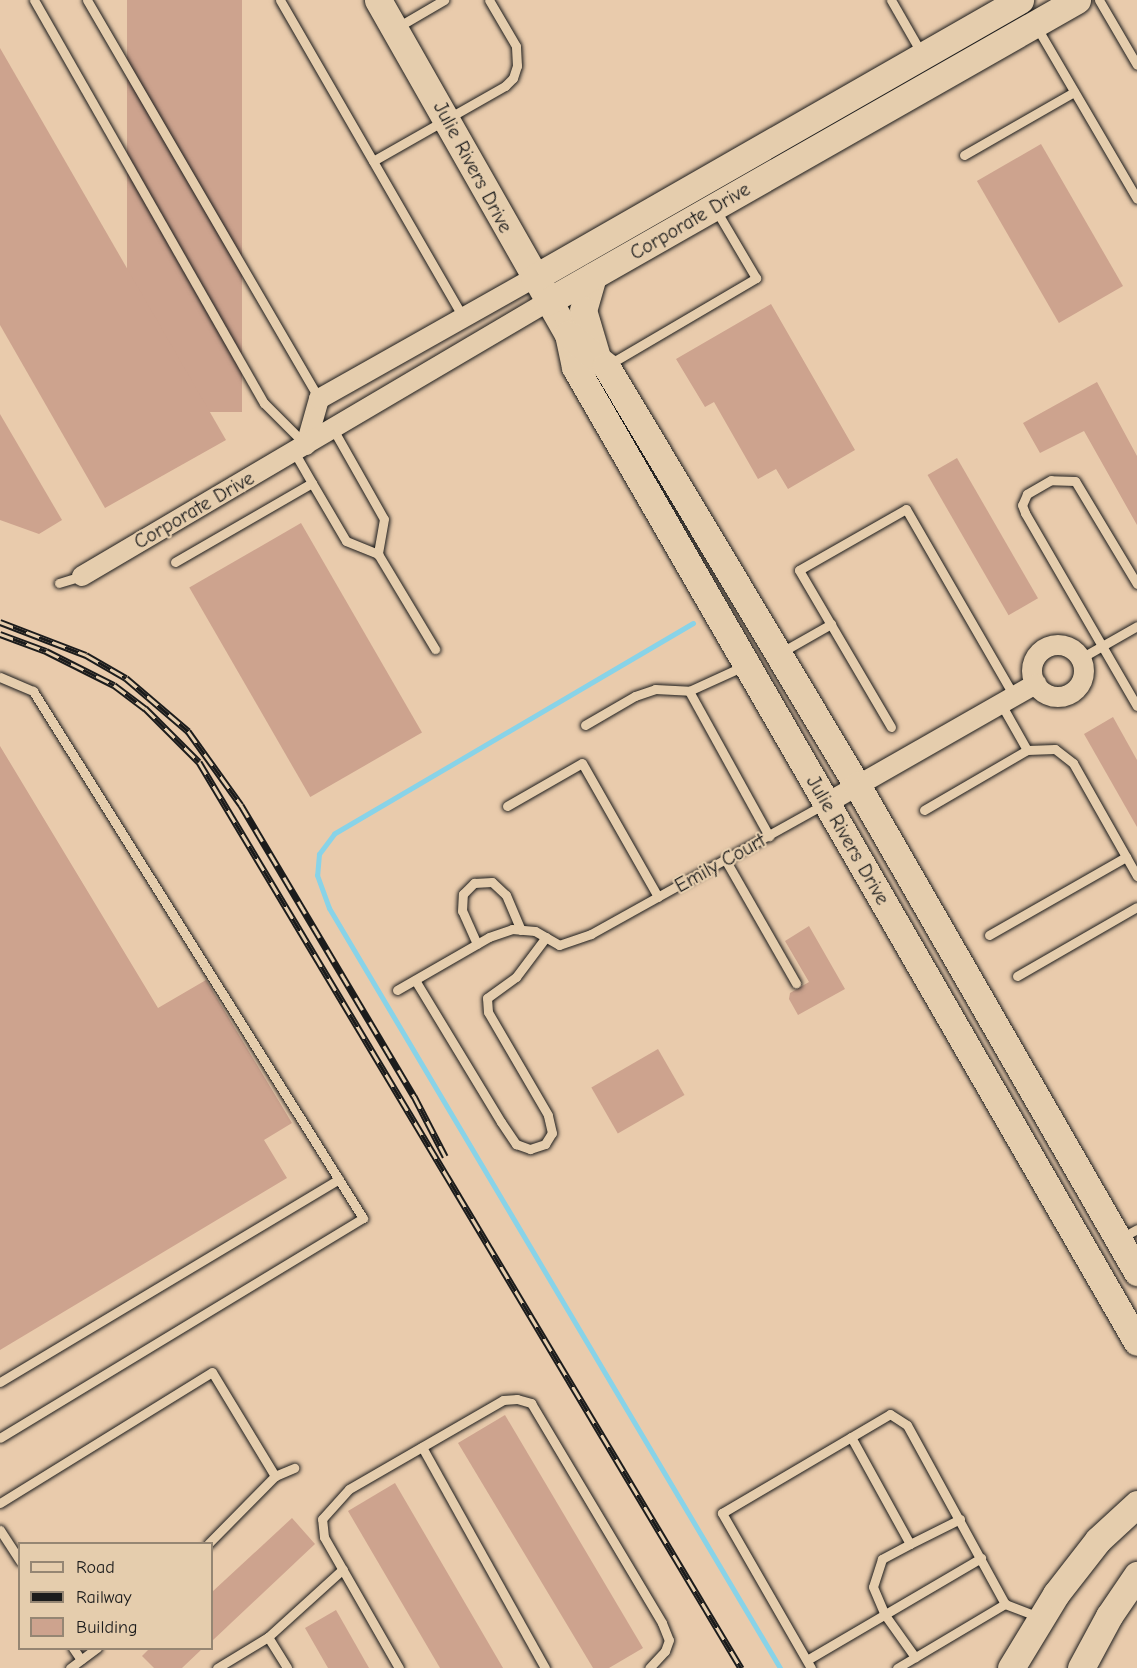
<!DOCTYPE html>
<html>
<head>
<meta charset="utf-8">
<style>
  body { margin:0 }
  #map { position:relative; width:1137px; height:1668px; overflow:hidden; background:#e9cbac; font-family:"Comic Neue",sans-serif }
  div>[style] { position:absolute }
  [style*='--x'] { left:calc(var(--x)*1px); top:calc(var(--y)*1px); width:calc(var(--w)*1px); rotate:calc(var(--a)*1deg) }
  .stream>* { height:5px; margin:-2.5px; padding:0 2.5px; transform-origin:2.5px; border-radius:2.5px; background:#88d3e8 }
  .building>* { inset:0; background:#cda38e; transform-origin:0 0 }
  .roads { filter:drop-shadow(0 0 2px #1c1c1c) drop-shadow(0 0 2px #1c1c1c) }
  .lane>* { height:9px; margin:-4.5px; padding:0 4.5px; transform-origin:4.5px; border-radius:4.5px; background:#e5cdad }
  .street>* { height:20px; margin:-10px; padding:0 10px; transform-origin:10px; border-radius:10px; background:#e5cdad }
  .street>.ring { margin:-10px; padding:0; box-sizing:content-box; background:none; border:20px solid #e5cdad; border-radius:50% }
  .secondary>* { height:27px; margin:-13.5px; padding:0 13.5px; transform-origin:13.5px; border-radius:13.5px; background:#e5cdad }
  .rail>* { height:7px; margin-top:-3.5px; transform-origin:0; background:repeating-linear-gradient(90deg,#e5cdad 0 14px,#1c1c1c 0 28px); box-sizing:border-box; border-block:2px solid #1c1c1c }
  span { translate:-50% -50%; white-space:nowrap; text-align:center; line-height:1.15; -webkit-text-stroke:4.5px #e5cdad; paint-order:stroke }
  .street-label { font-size:20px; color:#1c1c1c }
  .legend { position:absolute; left:18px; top:1542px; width:195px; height:108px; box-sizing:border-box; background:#e5cdad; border:2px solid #958673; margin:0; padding:8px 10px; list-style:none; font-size:18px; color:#1c1c1c }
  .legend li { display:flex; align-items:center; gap:12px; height:30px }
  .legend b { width:30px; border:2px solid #958673 }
</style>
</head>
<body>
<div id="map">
  <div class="stream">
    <i style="--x:693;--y:623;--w:416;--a:149.6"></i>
    <i style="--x:334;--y:834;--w:25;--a:127"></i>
    <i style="--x:319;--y:854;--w:21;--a:95"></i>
    <i style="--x:317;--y:875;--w:35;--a:70"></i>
    <i style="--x:329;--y:908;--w:884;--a:59.31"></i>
  </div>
  <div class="building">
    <i style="left:127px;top:0;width:115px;height:412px"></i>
    <i style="clip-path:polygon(0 48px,226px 440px,105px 508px,0 325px)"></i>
    <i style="left:1041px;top:144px;width:164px;height:74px;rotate:60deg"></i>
    <i style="clip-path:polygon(771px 304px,855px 450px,788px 489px,776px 469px,758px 479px,714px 402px,705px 407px,676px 359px)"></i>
    <i style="clip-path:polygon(1097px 382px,1137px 456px,1137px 525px,1084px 431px,1040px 453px,1023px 423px)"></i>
    <i style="clip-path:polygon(0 414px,62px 520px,39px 534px,0 520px)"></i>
    <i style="left:957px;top:458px;width:162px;height:34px;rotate:60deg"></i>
    <i style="left:301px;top:523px;width:242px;height:129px;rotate:60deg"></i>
    <i style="clip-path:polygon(1113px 717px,1137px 760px,1137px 827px,1084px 734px)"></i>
    <i style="clip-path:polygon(0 746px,158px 1008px,206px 980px,292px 1123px,264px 1140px,287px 1178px,0 1350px)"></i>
    <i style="clip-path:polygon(809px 926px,845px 989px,798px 1015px,789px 999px,790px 993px,809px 982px,785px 941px)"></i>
    <i style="left:658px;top:1049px;width:53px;height:77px;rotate:60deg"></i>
    <i style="clip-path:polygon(505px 1415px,643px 1648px,609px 1668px,593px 1668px,458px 1443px)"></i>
    <i style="clip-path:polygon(395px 1483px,503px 1668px,440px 1668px,348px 1511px)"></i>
    <i style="clip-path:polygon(292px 1518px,315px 1544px,212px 1641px,212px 1592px)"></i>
    <i style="clip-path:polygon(336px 1610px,369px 1668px,328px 1668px,305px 1628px)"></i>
    <i style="clip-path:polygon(150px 1648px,203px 1648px,182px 1668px,154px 1668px,142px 1656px)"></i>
  </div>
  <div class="roads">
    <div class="lane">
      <i style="--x:34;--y:0;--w:464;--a:60.3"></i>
      <i style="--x:264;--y:403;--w:59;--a:45"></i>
      <i style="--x:87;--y:0;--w:462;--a:59.8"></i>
      <i style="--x:280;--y:0;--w:368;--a:60"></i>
      <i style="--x:891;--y:0;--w:62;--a:60.1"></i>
      <i style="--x:1099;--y:0;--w:75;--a:59.7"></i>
      <i style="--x:1036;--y:26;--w:200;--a:59.7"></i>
      <i style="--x:396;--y:28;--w:56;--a:-30.3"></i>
      <i style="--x:964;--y:155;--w:127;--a:-29.8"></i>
      <i style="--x:373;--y:161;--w:152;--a:-29.6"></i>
      <i style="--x:505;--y:86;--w:11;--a:-45"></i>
      <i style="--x:513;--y:78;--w:13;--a:-72"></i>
      <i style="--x:517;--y:66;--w:20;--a:-93"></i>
      <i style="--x:516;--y:46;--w:53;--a:-120.4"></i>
      <i style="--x:608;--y:365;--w:172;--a:-30.4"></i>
      <i style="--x:756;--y:278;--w:79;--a:-120.5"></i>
      <i style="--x:333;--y:429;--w:103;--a:60.5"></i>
      <i style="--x:384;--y:519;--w:36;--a:100"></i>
      <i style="--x:312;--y:483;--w:67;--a:59.6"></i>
      <i style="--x:346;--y:541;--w:35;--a:22"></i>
      <i style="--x:378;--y:554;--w:111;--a:59"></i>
      <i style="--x:175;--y:562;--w:158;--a:-30"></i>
      <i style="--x:312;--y:483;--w:36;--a:-120"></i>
      <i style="--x:59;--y:583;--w:24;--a:-17"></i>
      <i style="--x:1137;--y:584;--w:120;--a:-121"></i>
      <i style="--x:1075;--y:481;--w:24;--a:-178"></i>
      <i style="--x:1051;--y:480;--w:28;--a:150"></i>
      <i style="--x:1027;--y:494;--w:12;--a:114"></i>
      <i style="--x:1022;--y:505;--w:9;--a:69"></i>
      <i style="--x:1025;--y:513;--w:223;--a:59.9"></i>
      <i style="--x:780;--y:653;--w:59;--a:-29.6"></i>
      <i style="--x:1081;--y:658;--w:64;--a:-29.7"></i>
      <i style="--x:0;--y:677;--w:36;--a:23"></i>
      <i style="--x:33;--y:691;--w:622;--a:57.95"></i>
      <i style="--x:363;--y:1218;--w:424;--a:148.8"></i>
      <i style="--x:689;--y:691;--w:60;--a:-24.4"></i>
      <i style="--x:1001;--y:704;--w:53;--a:60.5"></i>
      <i style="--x:585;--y:725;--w:58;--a:-30.1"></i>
      <i style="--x:635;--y:696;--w:21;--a:-19"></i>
      <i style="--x:655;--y:689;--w:34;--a:3"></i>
      <i style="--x:689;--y:691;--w:166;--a:61.1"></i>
      <i style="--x:891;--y:727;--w:182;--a:-120.4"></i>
      <i style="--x:799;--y:570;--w:123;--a:-29.7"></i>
      <i style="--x:906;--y:509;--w:216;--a:60"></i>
      <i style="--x:507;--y:806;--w:86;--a:-29.8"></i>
      <i style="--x:582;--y:763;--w:154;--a:60.4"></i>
      <i style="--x:924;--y:810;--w:119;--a:-30.2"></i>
      <i style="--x:1027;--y:750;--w:28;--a:-2"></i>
      <i style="--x:1055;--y:749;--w:23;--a:38"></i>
      <i style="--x:1073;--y:763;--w:130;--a:60.5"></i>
      <i style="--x:726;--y:861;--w:141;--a:60.2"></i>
      <i style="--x:989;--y:935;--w:158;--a:-29.7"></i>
      <i style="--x:477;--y:944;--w:36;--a:-114"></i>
      <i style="--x:462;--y:911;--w:17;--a:-87"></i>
      <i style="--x:463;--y:894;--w:16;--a:-45"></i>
      <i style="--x:474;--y:883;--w:18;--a:-3"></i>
      <i style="--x:492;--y:882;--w:19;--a:43"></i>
      <i style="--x:506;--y:895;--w:38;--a:67"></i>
      <i style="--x:1017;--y:976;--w:138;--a:-29.9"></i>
      <i style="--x:415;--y:980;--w:166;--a:58.8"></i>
      <i style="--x:501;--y:1122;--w:27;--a:56"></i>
      <i style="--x:516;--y:1144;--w:15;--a:20"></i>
      <i style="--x:530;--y:1149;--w:16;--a:-18"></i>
      <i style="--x:545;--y:1144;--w:13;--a:-58"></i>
      <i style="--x:552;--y:1133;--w:18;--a:-103"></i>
      <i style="--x:548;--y:1115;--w:119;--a:-120.2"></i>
      <i style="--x:488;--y:1012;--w:14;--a:-94"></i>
      <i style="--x:487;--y:998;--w:36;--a:-36"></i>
      <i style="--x:516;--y:977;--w:50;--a:-53.1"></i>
      <i style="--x:397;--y:990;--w:106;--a:-29.9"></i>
      <i style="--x:489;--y:937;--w:24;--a:-19"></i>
      <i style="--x:512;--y:929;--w:23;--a:5"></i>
      <i style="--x:535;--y:931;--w:28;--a:30"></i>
      <i style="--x:559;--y:945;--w:34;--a:-19"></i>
      <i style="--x:591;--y:934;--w:265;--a:-29.1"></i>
      <i style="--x:1121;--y:1238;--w:18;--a:-29"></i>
      <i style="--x:0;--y:1382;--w:395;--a:-30.9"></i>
      <i style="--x:851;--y:1437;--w:122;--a:61.1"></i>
      <i style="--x:910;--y:1544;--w:56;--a:-26.6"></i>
      <i style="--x:422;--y:1447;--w:253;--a:60.9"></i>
      <i style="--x:275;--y:1476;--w:21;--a:-23"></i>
      <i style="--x:0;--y:1503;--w:249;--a:-31.7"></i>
      <i style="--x:212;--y:1372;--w:122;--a:58.8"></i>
      <i style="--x:275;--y:1476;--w:95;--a:134.6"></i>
      <i style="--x:0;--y:1530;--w:37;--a:57"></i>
      <i style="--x:910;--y:1544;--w:32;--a:152"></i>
      <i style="--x:882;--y:1559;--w:29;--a:108"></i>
      <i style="--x:873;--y:1587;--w:30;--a:67"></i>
      <i style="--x:885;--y:1615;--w:52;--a:54.5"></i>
      <i style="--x:268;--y:1637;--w:101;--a:-42.2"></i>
      <i style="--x:73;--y:1648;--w:14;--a:56"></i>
      <i style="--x:807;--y:1660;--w:202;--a:-30.4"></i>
      <i style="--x:70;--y:1668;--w:34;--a:-37"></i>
      <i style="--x:217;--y:1668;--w:60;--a:-31.3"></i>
      <i style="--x:268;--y:1637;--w:36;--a:58"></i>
      <i style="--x:399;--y:1668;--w:151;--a:-119.8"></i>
      <i style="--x:324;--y:1537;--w:18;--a:-96"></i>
      <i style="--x:322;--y:1519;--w:40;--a:-48"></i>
      <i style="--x:349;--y:1489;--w:178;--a:-30"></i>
      <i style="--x:503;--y:1400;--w:14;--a:-4"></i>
      <i style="--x:517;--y:1399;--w:15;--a:16"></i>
      <i style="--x:531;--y:1403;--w:256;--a:59.2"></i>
      <i style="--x:662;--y:1623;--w:18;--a:68"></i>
      <i style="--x:669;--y:1640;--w:12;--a:110"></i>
      <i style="--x:665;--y:1651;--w:23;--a:133"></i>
      <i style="--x:811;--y:1668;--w:179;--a:-119.9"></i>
      <i style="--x:722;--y:1513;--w:195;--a:-30.5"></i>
      <i style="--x:890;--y:1414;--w:20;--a:33"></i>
      <i style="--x:907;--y:1425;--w:204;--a:61.3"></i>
      <i style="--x:1005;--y:1604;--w:36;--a:21"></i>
      <i style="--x:897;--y:1668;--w:126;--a:-30.7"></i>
    </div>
    <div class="street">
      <i style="--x:306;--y:445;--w:48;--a:-74.2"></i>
      <i style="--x:319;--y:399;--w:247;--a:-29.4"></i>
      <i style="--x:82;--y:576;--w:540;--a:-30.51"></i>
      <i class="ring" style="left:1032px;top:645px;width:32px;height:32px"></i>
      <i style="--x:827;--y:803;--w:241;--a:-29.7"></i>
    </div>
    <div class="secondary">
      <i style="--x:378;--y:0;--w:384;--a:60.4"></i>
      <i style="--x:568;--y:334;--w:34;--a:78"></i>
      <i style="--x:575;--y:367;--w:1125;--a:60.04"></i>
      <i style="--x:593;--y:276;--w:35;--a:106"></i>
      <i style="--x:583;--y:310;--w:46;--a:73.5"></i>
      <i style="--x:534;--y:278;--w:560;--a:-29.77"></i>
      <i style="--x:547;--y:302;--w:610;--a:-29.67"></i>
      <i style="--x:568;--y:334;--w:50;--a:40.1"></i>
      <i style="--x:606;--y:366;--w:488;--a:59.1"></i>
      <i style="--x:857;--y:785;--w:562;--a:60.1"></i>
      <i style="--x:1011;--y:1668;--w:87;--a:-58.7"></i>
      <i style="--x:1056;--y:1594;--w:68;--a:-52.1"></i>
      <i style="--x:1098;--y:1540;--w:53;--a:-42.7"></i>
      <i style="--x:1081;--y:1668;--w:59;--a:-61.7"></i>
      <i style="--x:1109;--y:1616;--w:50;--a:-55.7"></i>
    </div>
  </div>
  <div class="rail">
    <i style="--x:0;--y:622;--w:92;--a:21"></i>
    <i style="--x:86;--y:655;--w:46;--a:29.9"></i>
    <i style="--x:126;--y:678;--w:82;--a:40.5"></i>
    <i style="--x:188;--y:731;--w:91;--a:54.4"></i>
    <i style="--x:241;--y:805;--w:339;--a:59.3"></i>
    <i style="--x:414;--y:1096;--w:68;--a:62.7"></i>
    <i style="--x:0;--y:634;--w:49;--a:20.3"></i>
    <i style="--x:46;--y:651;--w:76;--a:26.6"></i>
    <i style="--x:114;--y:685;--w:39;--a:37"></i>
    <i style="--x:145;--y:708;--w:76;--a:45"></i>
    <i style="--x:199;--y:762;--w:1056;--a:59.11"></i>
  </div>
  <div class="street-label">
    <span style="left:473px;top:167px;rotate:62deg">Julie Rivers Drive</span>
    <span style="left:690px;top:221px;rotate:-30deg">Corporate Drive</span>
    <span style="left:194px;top:510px;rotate:-30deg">Corporate Drive</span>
    <span style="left:848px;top:840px;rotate:60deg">Julie Rivers Drive</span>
    <span style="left:720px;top:863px;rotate:-29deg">Emily Court</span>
  </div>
  <ul class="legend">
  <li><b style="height:8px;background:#e5cdad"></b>Road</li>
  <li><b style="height:8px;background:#1c1c1c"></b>Railway</li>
  <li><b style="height:16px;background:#cda38e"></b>Building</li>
  </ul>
</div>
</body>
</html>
